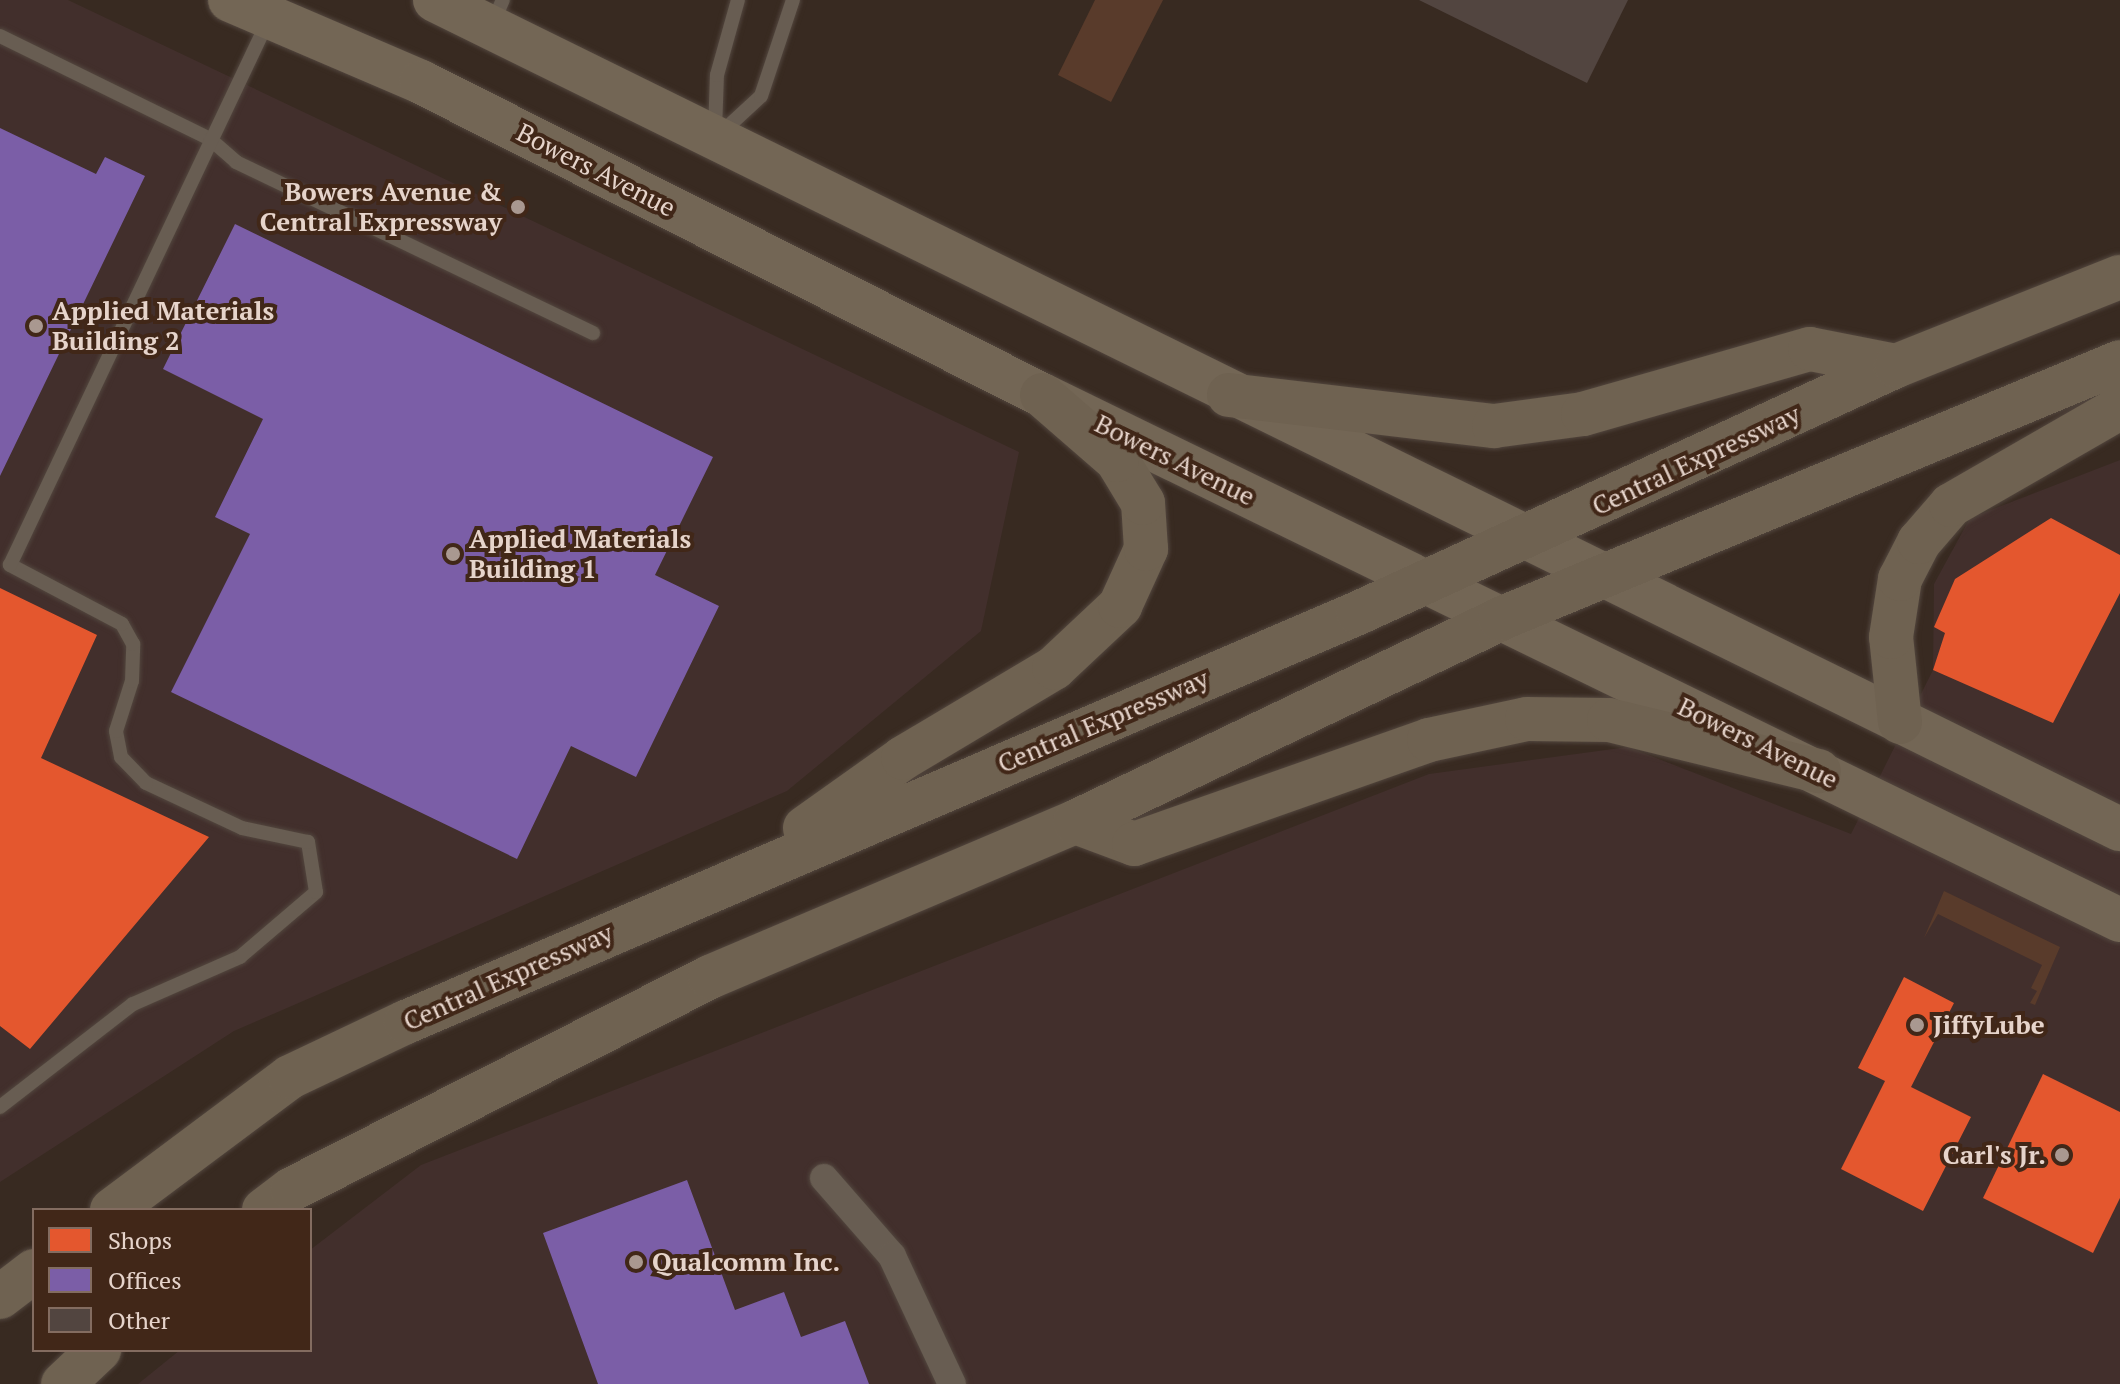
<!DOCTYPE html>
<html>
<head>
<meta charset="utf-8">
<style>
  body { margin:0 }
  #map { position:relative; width:2120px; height:1384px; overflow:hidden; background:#382a21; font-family:"PT Serif",serif }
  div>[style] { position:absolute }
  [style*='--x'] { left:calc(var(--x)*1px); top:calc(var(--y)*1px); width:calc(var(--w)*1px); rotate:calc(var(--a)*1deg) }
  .commercial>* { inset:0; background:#422f2c }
  .green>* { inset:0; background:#593b2b }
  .shops>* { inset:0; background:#e4572e }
  .offices>* { inset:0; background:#7b5ea7 }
  .building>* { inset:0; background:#524540 }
  .roads { filter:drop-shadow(0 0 2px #52463e) drop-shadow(0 0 2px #52463e) }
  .lane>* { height:14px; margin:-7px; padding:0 7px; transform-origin:7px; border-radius:7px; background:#685d52 }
  .street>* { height:28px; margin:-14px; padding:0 14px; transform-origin:14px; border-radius:14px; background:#685d52 }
  .primary>* { height:44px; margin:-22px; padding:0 22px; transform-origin:22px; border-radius:22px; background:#736655 }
  .highway>* { height:44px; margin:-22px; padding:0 22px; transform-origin:22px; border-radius:22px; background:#6f6251 }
  .dots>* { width:22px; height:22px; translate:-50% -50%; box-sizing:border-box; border:4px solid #412718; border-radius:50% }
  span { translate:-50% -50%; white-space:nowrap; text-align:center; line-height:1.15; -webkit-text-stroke:8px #412718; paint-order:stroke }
  .street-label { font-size:26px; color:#e6d4cb }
  .poi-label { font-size:26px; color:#e6d4cb; font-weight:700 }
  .right { translate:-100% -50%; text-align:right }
  .left { translate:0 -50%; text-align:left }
  .legend { position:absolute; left:32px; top:1208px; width:280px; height:144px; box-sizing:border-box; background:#412718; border:2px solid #836c60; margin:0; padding:10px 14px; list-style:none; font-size:24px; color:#e6d4cb }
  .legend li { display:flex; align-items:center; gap:16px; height:40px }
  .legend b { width:40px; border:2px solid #836c60 }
</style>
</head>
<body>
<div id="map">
  <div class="commercial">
    <i style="clip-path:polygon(0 0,68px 0,1019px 452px,981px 631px,787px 791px,234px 1031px,0 1182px)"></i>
    <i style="clip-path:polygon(2120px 460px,2120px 1384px,138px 1384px,180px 1350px,310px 1350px,310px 1250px,421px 1165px,1429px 774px,1628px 747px,1851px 834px,1933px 670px,1934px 584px,1970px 518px)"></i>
  </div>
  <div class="green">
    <i style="clip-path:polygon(1095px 0,1163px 0,1111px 102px,1058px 75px)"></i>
    <i style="clip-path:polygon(1944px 891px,2060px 947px,2035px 1005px,2030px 1003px,2037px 991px,2031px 988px,2042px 965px,1938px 914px,1924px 938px)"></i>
  </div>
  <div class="shops">
    <i style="clip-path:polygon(2051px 518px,2120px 555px,2120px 593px,2053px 723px,1933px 670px,1945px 633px,1934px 627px,1955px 579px)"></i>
    <i style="clip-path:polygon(0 588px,97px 635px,41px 758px,209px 837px,30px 1049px,0 1026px)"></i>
    <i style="clip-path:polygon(1904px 977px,1954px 1003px,1911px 1087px,1971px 1117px,1923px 1211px,1841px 1169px,1885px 1081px,1858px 1068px)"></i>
    <i style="clip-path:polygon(2043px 1074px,2120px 1112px,2120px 1198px,2093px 1253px,1983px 1198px)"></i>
  </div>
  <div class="offices">
    <i style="clip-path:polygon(0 128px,96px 174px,105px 157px,145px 176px,0 476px)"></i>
    <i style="clip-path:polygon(235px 224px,713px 457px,655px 575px,719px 606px,636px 777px,571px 746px,517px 859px,171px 692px,250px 534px,215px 517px,263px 419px,163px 369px)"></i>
    <i style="clip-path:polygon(687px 1180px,735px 1310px,784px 1292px,801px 1337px,845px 1321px,869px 1384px,598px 1384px,543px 1233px)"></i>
  </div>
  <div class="building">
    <i style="clip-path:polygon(1419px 0,1628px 0,1587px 83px)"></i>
  </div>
  <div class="roads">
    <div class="lane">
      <i style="--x:493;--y:23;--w:25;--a:-67"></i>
      <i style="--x:0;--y:36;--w:234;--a:26.1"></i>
      <i style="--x:210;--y:139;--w:35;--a:41"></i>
      <i style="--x:236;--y:162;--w:396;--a:25.6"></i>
      <i style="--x:715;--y:131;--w:56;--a:-88"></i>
      <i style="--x:717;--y:75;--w:78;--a:-74.4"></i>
      <i style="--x:721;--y:133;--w:54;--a:-42.8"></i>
      <i style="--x:761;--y:96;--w:101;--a:-71.6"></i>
      <i style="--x:0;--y:1107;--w:168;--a:-37.8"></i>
      <i style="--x:133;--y:1004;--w:117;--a:-23.7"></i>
      <i style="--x:240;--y:957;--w:100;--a:-40.5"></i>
      <i style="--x:316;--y:892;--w:51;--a:-99.1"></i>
      <i style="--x:308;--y:842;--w:67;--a:-168"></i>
      <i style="--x:242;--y:828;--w:106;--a:-154.9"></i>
      <i style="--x:146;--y:783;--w:36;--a:-134"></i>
      <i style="--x:121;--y:757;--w:26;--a:-101"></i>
      <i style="--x:116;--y:731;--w:52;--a:-72.3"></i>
      <i style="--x:132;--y:681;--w:37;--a:-88"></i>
      <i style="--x:133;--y:644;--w:23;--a:-119"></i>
      <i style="--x:122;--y:624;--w:127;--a:-152.2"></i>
      <i style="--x:10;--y:565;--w:602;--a:-64.63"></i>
    </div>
    <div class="street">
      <i style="--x:824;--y:1178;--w:103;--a:48.9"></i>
      <i style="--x:892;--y:1256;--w:141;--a:64.9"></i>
    </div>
    <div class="primary">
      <i style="--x:230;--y:0;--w:208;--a:23.2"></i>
      <i style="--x:421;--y:82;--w:695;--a:26.75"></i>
      <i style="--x:1042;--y:395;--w:1199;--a:25.97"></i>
      <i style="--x:435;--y:0;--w:1878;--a:26.2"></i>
    </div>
    <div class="highway">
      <i style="--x:1229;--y:395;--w:267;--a:6.7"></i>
      <i style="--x:1494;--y:426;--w:90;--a:-7.7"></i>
      <i style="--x:1583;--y:414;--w:236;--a:-16"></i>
      <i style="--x:1810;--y:349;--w:88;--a:11.2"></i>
      <i style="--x:1900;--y:722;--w:85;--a:-96"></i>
      <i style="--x:1891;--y:637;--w:59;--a:-81.2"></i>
      <i style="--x:1900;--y:579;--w:42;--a:-62.8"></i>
      <i style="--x:1919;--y:542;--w:49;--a:-49.1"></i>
      <i style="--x:1951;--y:505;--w:195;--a:-29.9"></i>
      <i style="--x:1075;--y:822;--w:63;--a:20.4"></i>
      <i style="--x:1134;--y:844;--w:313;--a:-19.4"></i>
      <i style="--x:1429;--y:740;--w:100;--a:-12.1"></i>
      <i style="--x:1527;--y:719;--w:82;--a:0.7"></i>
      <i style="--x:1609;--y:720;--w:216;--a:13.7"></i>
      <i style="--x:805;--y:828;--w:120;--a:-35.5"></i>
      <i style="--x:903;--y:758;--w:176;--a:-30.8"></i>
      <i style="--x:1054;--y:668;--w:91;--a:-43.2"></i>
      <i style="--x:1120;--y:606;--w:63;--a:-65.5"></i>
      <i style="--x:1146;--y:549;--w:46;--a:-93.7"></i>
      <i style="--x:1143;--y:503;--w:50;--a:-121.2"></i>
      <i style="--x:1117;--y:460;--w:99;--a:-139.1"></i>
      <i style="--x:112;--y:1210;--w:222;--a:-36.8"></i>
      <i style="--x:290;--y:1077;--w:128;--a:-25.4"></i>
      <i style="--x:406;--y:1022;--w:1036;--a:-23.25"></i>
      <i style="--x:1358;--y:613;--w:592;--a:-24.66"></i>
      <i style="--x:1896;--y:366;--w:241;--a:-21.7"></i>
      <i style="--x:264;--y:1210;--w:35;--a:-37"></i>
      <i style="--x:292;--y:1189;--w:469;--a:-26.9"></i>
      <i style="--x:710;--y:977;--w:397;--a:-23"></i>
      <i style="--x:1075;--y:822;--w:471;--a:-25.5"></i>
      <i style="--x:1500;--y:619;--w:671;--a:-22.51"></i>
      <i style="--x:0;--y:1297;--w:43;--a:-37.4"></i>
      <i style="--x:63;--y:1384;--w:50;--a:-43.4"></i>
    </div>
  </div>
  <div class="dots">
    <i style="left:518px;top:207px;background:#a99890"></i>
    <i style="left:36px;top:326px;background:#a99890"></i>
    <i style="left:453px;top:554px;background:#a99890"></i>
    <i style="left:1917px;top:1025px;background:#a99890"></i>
    <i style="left:2062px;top:1155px;background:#a99890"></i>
    <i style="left:636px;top:1262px;background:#a99890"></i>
  </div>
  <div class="street-label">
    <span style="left:596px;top:170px;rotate:27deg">Bowers Avenue</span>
    <span style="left:1175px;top:460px;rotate:26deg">Bowers Avenue</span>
    <span style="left:1696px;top:460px;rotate:-25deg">Central Expressway</span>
    <span style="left:1103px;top:721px;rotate:-23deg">Central Expressway</span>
    <span style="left:1758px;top:743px;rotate:26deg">Bowers Avenue</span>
    <span style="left:508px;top:977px;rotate:-24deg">Central Expressway</span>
  </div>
  <div class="poi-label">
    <span class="right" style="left:502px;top:207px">Bowers Avenue &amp;<br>Central Expressway</span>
    <span class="left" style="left:52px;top:326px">Applied Materials<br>Building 2</span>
    <span class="left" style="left:469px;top:554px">Applied Materials<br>Building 1</span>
    <span class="left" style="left:1933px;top:1025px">JiffyLube</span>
    <span class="right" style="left:2046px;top:1155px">Carl's Jr.</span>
    <span class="left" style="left:652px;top:1262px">Qualcomm Inc.</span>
  </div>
  <ul class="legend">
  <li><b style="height:22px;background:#e4572e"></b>Shops</li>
  <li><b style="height:22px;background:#7b5ea7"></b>Offices</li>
  <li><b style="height:22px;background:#524540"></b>Other</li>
  </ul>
</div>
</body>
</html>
